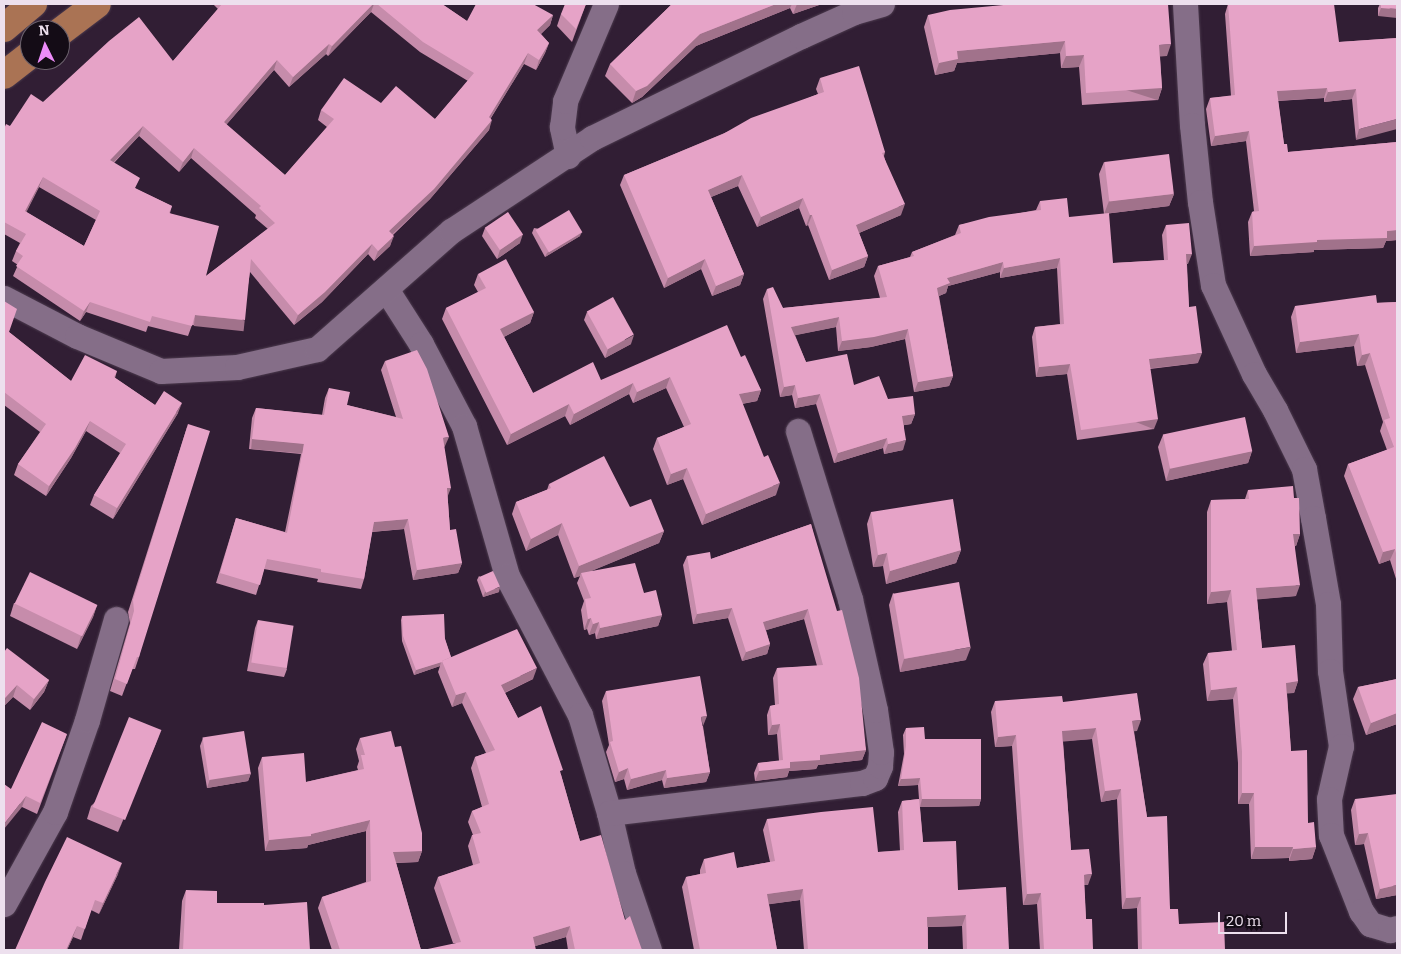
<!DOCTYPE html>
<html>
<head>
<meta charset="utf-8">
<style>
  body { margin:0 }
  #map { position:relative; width:1401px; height:954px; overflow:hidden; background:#311e34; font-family:Bitter,serif }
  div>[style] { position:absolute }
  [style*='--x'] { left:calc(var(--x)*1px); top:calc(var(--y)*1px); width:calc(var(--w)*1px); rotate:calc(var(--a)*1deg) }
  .roads { filter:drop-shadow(0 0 1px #4c3b4e) drop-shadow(0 0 1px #4c3b4e) }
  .minor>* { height:25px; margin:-12.5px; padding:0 12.5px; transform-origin:12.5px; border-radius:12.5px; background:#856e88 }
  .major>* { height:28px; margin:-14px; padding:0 14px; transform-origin:14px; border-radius:14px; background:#aa7354 }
  .wall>* { inset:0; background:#c68cab }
  .shaded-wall>* { inset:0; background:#a1728b; transform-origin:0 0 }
  .building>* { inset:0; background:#e6a3c7; transform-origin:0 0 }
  span { translate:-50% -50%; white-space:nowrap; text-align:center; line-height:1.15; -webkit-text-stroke:5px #140c16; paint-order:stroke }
  .frame { position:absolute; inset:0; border:5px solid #ede0ee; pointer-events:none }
  .north { position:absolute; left:20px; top:20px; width:50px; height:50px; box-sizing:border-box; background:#140c16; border:1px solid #6b616c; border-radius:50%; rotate:356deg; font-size:14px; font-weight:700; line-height:20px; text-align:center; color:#ede0ee }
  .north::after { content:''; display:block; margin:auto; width:18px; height:22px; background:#ed8cf9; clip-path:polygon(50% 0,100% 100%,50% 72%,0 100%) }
  .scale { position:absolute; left:1218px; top:912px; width:69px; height:22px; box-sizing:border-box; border:2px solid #ede0ee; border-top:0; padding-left:6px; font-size:15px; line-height:18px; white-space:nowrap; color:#ede0ee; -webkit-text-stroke:4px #140c16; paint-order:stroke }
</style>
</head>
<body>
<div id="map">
  <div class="roads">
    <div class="minor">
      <i style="--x:1185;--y:4;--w:121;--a:86.7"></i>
      <i style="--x:1192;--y:125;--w:77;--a:84.1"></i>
      <i style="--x:1200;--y:202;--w:84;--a:81.1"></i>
      <i style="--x:1213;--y:285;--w:98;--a:65.3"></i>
      <i style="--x:1254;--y:374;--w:42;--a:59.7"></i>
      <i style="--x:1275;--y:410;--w:66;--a:63.8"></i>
      <i style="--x:1304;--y:469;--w:50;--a:79.6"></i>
      <i style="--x:1313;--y:518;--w:87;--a:80.1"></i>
      <i style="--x:1328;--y:604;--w:67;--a:88.3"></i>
      <i style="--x:1330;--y:671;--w:76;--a:81.7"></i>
      <i style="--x:1341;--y:746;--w:54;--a:102.8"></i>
      <i style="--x:1329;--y:799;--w:36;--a:87"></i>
      <i style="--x:1331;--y:835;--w:82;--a:68.5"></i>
      <i style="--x:1361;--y:911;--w:16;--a:55"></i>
      <i style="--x:1370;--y:924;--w:21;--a:17"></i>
      <i style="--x:1390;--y:930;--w:7;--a:-16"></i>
      <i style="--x:568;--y:156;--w:30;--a:-102"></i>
      <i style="--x:562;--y:127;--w:26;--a:-83"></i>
      <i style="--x:565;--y:101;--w:105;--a:-67.1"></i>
      <i style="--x:386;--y:289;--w:65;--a:57.5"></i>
      <i style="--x:421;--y:344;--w:93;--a:62.3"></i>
      <i style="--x:464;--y:426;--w:156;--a:74"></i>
      <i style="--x:507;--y:576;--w:157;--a:62.3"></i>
      <i style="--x:580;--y:715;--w:102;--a:73.5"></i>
      <i style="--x:609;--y:813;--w:62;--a:76.9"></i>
      <i style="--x:623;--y:873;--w:81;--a:71.3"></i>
      <i style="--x:4;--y:298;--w:82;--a:27.5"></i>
      <i style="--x:77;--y:336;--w:91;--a:22.6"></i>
      <i style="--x:161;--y:371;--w:76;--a:-3"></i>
      <i style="--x:237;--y:367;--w:82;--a:-12.7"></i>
      <i style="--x:317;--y:349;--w:179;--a:-41.4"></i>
      <i style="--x:451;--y:231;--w:169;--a:-33.4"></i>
      <i style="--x:592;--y:138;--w:233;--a:-26"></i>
      <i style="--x:801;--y:36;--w:58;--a:-24.4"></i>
      <i style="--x:854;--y:12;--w:29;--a:-16"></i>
      <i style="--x:609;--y:813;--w:255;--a:-6.8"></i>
      <i style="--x:862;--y:783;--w:14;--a:-21"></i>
      <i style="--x:875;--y:778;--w:13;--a:-67"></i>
      <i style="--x:880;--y:766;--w:14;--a:-86"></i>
      <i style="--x:881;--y:752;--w:42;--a:-98.1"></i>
      <i style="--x:875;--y:710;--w:114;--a:-102.7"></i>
      <i style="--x:850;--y:599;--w:176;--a:-107.2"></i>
      <i style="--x:4;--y:904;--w:105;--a:-61"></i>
      <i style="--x:55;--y:812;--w:97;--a:-70.8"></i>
      <i style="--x:87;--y:720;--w:105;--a:-74"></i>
    </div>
    <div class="major">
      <i style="--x:4;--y:28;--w:38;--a:-40"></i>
      <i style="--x:60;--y:32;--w:46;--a:-37.1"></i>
      <i style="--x:4;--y:75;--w:33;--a:-38"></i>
    </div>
  </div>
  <div class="wall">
    <i style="clip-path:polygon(evenodd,213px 4px,442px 4px,467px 21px,553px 15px,550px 25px,541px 34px,549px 43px,545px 53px,536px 70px,524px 64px,491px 118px,489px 130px,430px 199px,393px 235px,390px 246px,374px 261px,368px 254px,322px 302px,294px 325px,250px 272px,241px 330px,192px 325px,188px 336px,148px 326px,146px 332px,86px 312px,80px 321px,13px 276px,18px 265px,12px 261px,16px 251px,20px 243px,4px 234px,4px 129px,10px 126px,43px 102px,173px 61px,218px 9px,213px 4px,371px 12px,420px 52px,468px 81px,435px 119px,381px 103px,321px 110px,318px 120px,327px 127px,285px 175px,226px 125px,274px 70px,289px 87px,326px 54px,328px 56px,371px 12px,213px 4px,139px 136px,179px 172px,191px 158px,256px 215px,255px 218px,268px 229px,206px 276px,170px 213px,172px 206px,136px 189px,114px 163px,139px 136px,213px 4px,39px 187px,96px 220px,84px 246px,26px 212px,39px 187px)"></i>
    <i style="clip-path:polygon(586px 4px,572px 42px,557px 26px,561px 14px)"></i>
    <i style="clip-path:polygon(672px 4px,822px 4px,793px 14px,790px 8px,696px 46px,642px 97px,632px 103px,605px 76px,610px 64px)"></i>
    <i style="clip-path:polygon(1228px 4px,1339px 42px,1397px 38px,1356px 140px,1352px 99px,1324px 102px,1324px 98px,1278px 101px,1284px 144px,1288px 152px,1397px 142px,1397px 240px,1386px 241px,1383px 248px,1314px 250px,1314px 252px,1250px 256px,1248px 222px,1252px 212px,1254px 211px,1246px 141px,1211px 146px,1206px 109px,1210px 98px,1231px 96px,1225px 14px)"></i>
    <i style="clip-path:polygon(1380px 4px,1397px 4px,1378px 16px,1378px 8px)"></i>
    <i style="clip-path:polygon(928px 15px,1167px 56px,1160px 56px,1162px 88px,1158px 100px,1082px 105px,1079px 67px,1061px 68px,1060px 53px,957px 63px,954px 71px,935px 75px,924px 27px)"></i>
    <i style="clip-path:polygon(820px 78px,885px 152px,884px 156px,901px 215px,859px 233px,868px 256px,864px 267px,829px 280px,808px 225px,806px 226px,799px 208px,757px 227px,738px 186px,711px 197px,744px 274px,740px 285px,712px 296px,701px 269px,664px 288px,620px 185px,624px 175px,818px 94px,816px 89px)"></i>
    <i style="clip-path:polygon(1104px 162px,1174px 194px,1169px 206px,1104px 214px,1099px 174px)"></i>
    <i style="clip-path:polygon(1040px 201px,1069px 217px,1113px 263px,1164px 260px,1162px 235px,1166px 225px,1188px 264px,1187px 264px,1189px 307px,1198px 363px,1150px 369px,1154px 429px,1077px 440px,1067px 374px,1036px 377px,1032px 337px,1035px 327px,1060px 324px,1057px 268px,1000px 278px,1000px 272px,948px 286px,946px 293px,939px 296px,953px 376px,949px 386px,914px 392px,905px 339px,871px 347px,838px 351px,836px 327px,795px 335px,806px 362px,854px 385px,888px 399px,915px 414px,911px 424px,904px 425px,903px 450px,884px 454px,883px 448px,834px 463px,816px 404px,795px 408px,792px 395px,780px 397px,763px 299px,767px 289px,783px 308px,880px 298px,874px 276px,878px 266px,910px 257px,912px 252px,955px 235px,959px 225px,1036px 210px)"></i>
    <i style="clip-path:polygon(485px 228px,520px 243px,497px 259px,482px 236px)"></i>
    <i style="clip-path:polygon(534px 228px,580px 236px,545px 257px,532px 233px)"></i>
    <i style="clip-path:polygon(478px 274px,534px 312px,530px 323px,504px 337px,533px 393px,601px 380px,741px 357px,761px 390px,757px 401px,742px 404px,776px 495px,702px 525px,683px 479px,667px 485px,653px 449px,657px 438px,684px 427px,666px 388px,633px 403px,629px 394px,570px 425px,565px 416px,507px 445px,442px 319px,446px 308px,478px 292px,474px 285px)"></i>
    <i style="clip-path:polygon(4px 301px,9px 332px,71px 381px,117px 371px,115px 378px,155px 405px,178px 413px,113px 519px,90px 505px,94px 495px,120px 453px,86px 431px,71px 458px,46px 496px,14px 475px,18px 464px,40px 432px,4px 405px)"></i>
    <i style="clip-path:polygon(1397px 302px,1397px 582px,1390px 560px,1379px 564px,1344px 476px,1348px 464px,1387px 450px,1380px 431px,1383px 422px,1365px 365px,1357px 366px,1354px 346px,1296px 353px,1291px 317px,1295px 306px)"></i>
    <i style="clip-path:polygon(587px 312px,631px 344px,605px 358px,584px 320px)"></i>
    <i style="clip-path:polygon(385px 361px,445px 446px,444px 447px,450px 530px,462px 563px,458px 573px,413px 580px,404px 529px,372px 532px,364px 579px,361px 589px,317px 582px,318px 579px,264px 569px,256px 595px,216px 583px,236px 518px,285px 532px,301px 454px,249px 449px,252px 418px,256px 408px,322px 415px,325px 398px,329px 388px,347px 405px,396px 417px,381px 370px)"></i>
    <i style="clip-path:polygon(188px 424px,139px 657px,135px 669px,132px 669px,122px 696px,110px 691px,130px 623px,128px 612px)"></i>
    <i style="clip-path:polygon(1163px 435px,1252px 451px,1248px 463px,1166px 481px,1158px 447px)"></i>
    <i style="clip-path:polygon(549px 484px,630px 507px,664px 531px,659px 543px,591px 571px,644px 593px,662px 615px,658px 626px,596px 639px,595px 633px,589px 635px,587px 629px,584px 630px,581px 610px,584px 601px,577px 583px,580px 576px,574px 578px,558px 535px,526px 551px,512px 514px,516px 502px,547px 490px)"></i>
    <i style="clip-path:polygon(1248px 490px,1300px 534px,1296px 546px,1295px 546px,1296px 596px,1257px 599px,1262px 648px,1298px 681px,1294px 693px,1287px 693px,1291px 751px,1308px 823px,1316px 847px,1312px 859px,1289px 861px,1289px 858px,1251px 859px,1249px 804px,1238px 804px,1238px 763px,1233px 699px,1207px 701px,1203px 664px,1208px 653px,1232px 651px,1227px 602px,1207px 604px,1207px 512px,1211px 500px,1245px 499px)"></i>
    <i style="clip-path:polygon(871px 512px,961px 550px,956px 563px,886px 584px,883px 566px,873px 567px,867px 524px)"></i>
    <i style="clip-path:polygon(811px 524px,866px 750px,862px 760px,818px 765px,816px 769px,789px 771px,787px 777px,755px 781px,754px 773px,758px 763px,779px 761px,777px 734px,768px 735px,767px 715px,770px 706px,775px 705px,773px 678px,777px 668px,817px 666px,804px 619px,766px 630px,770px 644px,767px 654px,742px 661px,728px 618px,693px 624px,683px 565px,687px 556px,711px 559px)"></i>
    <i style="clip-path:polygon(479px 576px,499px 592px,483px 597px,477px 580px)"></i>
    <i style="clip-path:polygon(893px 593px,966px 660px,900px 672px,889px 605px)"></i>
    <i style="clip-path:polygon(14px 603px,97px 605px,93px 617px,77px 649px,10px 616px)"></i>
    <i style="clip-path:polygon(402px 616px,445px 639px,451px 657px,533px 679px,505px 693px,518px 718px,561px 775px,580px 841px,642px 950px,568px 950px,566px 937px,535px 946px,453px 943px,434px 888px,438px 877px,473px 865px,468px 846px,472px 835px,473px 835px,468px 822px,472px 811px,482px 807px,471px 768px,475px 757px,486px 753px,462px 703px,452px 707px,438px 672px,440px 666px,414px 675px,402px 641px,401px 620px)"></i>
    <i style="clip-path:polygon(258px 620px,287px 669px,284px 677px,247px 671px,255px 628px)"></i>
    <i style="clip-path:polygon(4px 652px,49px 680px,44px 692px,30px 710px,13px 697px,4px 706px)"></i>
    <i style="clip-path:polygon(1397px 679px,1397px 724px,1366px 735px,1353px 699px,1358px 687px)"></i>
    <i style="clip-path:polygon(606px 691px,703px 726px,710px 772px,706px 782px,664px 788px,662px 780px,627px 790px,624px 779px,615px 782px,606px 752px,609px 745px,602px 701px)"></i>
    <i style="clip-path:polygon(995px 701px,1063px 702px,1137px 731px,1134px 731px,1147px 817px,1170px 909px,1179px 924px,1225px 950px,1138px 950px,1137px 908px,1122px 909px,1117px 799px,1101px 802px,1092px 739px,1063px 741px,1071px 850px,1088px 885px,1084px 885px,1086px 919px,1093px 950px,1040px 950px,1037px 904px,1023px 905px,1012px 746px,995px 747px,991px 712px)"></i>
    <i style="clip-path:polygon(906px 728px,925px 739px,981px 799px,979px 806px,920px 807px,923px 842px,958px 890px,1009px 950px,963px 950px,962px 926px,928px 927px,928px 950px,804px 950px,800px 900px,769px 904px,777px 950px,694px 950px,682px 887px,686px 877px,700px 874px,700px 870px,704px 859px,737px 868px,770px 862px,763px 830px,767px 819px,878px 852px,900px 851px,898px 812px,902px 801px,919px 799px,918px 785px,898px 786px,904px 754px,903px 735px)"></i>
    <i style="clip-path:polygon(67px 734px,37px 814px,22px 807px,11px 789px)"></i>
    <i style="clip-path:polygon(203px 738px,251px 773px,248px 781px,207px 788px,200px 746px)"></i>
    <i style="clip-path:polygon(360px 738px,395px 747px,422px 851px,418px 862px,396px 863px,421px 950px,332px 950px,318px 908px,322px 897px,366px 882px,366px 831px,308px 845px,307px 848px,265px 851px,258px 768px,262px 757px,306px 782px,358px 770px,357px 767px,359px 761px,356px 749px)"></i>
    <i style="clip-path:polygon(156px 743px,118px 832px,87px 819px,91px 806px)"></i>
    <i style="clip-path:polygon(1355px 799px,1397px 895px,1376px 899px,1364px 844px,1355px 845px,1351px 810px)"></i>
    <i style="clip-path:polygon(118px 874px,99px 914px,91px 910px,81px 940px,73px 937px,67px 950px,15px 950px)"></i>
    <i style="clip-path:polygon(186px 890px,217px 903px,264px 905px,310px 950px,179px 950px,182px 901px)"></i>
  </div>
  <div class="shaded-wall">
    <i style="clip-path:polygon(373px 4px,374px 4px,371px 12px,328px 56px,332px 46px)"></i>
    <i style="clip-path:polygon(776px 4px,792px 4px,790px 8px,696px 46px,642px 97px,632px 103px,636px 91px,700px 34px)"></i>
    <i style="clip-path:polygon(797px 4px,822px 4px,793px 14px)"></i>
    <i style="clip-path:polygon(1381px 8px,1397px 9px,1397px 18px,1378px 16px)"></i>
    <i style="clip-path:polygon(553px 15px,550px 25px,534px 40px,537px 30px)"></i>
    <i style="clip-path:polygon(1065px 41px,1060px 53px,957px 63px,954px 71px,935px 75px,939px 63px,957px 51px)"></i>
    <i style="clip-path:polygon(549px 43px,545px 53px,536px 70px,539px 60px)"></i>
    <i style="clip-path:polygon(329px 44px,326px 54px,289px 87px,293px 77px)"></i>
    <i style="clip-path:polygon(1171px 44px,1167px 56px,1155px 57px,1159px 45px)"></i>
    <i style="clip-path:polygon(528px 53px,524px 64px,485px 127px,489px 117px)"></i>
    <i style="clip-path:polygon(1084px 55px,1079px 67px,1061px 68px,1066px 56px)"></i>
    <i style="clip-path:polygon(277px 60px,274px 70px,220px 132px,224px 122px)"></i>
    <i style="left:1162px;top:88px;width:13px;height:76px;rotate:108deg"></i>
    <i style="clip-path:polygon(1327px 88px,1324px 98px,1273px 101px,1277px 91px)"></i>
    <i style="clip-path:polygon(1356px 89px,1352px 99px,1324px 102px,1328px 92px)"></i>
    <i style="clip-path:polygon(1397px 119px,1397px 129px,1356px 140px,1359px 129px)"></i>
    <i style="clip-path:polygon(492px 120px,489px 130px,430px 199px,385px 241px,389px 231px)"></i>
    <i style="clip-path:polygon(143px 126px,139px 136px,106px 170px,110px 160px)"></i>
    <i style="clip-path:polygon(1249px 131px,1246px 141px,1211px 146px,1215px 136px)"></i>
    <i style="clip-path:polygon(194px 148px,191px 158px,179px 172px,183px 162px)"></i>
    <i style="clip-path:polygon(742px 175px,738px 186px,704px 200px,708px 190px)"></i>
    <i style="clip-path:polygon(43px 177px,39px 187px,22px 221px,25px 211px)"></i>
    <i style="clip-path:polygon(1174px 194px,1169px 206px,1104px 214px,1109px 201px)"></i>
    <i style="clip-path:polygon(803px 198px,799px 208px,757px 227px,761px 217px)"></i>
    <i style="clip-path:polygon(905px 204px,901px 215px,852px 236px,856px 225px)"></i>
    <i style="clip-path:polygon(810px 215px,812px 215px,808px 225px,806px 226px)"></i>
    <i style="clip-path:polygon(1397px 230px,1397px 240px,1386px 241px,1383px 248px,1314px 250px,1314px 252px,1250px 256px,1254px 246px)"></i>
    <i style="clip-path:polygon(582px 232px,580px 236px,545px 257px,547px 253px)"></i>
    <i style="clip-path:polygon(523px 234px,520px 243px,497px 259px,500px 250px)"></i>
    <i style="clip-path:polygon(394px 236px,390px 246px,374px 261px,378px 251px)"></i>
    <i style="clip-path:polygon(372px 244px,368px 254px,322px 302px,294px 325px,298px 315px)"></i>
    <i style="clip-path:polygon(1186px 254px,1192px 254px,1188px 264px,1183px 264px)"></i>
    <i style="clip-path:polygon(868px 256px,864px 267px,829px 280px,832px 270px)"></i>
    <i style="clip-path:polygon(1060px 258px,1057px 268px,1000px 278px,1004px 268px)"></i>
    <i style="clip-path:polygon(705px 259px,701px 269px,664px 288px,668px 278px)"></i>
    <i style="clip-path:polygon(1003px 262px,1000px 272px,948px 286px,946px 293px,934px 298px,937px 288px,947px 278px)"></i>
    <i style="clip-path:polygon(744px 274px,740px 285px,712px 296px,716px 286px)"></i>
    <i style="clip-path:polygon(90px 302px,86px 312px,80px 321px,84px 311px)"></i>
    <i style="clip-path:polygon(534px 312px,530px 323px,496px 341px,500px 329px)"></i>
    <i style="left:195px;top:315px;width:50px;height:11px;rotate:6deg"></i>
    <i style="clip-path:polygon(839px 317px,836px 327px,787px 337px,791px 327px)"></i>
    <i style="clip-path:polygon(908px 329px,905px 339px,871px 347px,838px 351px,842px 341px)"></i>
    <i style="clip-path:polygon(1359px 334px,1354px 346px,1296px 353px,1300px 342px)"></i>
    <i style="clip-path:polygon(634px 335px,631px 344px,605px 358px,608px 349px)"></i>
    <i style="clip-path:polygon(1202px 353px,1198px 363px,1145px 369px,1149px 359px)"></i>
    <i style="clip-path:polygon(1370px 353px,1365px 365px,1357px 366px,1362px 355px)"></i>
    <i style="clip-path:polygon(1070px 364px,1067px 374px,1036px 377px,1039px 367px)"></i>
    <i style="clip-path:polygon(953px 376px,949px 386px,914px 392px,918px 382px)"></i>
    <i style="clip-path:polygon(670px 377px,666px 388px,633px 403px,637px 392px)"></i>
    <i style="clip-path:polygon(633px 383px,629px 394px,570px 425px,574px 414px)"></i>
    <i style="clip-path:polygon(795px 385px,792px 395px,780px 397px,784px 387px)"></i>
    <i style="clip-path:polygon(761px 390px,757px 401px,735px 405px,739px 394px)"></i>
    <i style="clip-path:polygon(820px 394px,816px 404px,795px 408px,798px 398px)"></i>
    <i style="clip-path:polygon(182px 403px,178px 413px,113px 519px,117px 508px)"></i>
    <i style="clip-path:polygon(569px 404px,565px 416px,507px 445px,511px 434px)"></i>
    <i style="clip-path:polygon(915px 414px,911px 424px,899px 426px,902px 416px)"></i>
    <i style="left:1158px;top:419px;width:11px;height:78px;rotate:112deg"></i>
    <i style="clip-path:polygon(90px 421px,86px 431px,71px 458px,46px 496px,49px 486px)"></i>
    <i style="clip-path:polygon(449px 437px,445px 446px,439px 448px,443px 438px)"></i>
    <i style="clip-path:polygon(887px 438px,883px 448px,834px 463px,838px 453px)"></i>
    <i style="left:252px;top:439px;width:52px;height:10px;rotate:5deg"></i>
    <i style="clip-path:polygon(906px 440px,903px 450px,884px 454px,888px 444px)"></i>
    <i style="clip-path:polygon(1252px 451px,1248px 463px,1166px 481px,1170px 468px)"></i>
    <i style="clip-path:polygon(687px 468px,683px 479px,667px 485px,671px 474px)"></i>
    <i style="clip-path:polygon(780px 483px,776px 495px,702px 525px,706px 514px)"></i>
    <i style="clip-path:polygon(447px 488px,451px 488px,447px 498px)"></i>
    <i style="clip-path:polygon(408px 519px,404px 529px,370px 532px,374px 522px)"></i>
    <i style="clip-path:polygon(562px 523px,558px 535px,526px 551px,531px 539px)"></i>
    <i style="clip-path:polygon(664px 531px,659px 543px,582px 575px,581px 573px,580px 576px,574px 578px,579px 566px)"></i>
    <i style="clip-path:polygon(1293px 534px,1300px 534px,1296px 546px,1289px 546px)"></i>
    <i style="clip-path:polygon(1395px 549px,1390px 560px,1379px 564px,1383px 552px)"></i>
    <i style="clip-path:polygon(961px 550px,956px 563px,886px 584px,890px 571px)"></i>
    <i style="clip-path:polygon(887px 553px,883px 566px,873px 567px,878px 555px)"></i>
    <i style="clip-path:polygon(462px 563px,458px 573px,413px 580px,417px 570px)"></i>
    <i style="clip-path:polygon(1300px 585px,1296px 596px,1252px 600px,1256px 588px)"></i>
    <i style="clip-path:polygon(500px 587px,499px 592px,483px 597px,485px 592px)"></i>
    <i style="clip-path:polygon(1231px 590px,1227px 602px,1207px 604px,1211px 592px)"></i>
    <i style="clip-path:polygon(97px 605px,93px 617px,77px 649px,81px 636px)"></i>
    <i style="clip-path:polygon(732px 608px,728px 618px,693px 624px,697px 614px)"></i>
    <i style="clip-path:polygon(808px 609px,804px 619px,760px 632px,763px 622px)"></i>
    <i style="clip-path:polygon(662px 615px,658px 626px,596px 639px,600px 628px)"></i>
    <i style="clip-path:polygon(591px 618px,587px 629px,584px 630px,588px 619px)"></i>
    <i style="clip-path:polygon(599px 622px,595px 633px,589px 635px,593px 624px)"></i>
    <i style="clip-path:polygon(770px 644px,767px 654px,742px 661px,746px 652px)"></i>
    <i style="clip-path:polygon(971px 647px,966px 660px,900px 672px,904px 659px)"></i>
    <i style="clip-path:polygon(441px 662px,440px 666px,414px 675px,416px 670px)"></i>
    <i style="clip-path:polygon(537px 668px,533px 679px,497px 696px,501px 685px)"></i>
    <i style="clip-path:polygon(49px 680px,44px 692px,30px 710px,34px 699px)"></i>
    <i style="clip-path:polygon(1298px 681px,1294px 693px,1282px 694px,1286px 683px)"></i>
    <i style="clip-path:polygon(17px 685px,13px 697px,4px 706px,4px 699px)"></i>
    <i style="clip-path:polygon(1237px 687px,1233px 699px,1207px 701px,1211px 690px)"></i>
    <i style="clip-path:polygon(466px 692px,462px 703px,452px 707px,456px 695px)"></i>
    <i style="clip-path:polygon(1397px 713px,1397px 724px,1366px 735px,1371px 723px)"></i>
    <i style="clip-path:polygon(707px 716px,703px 726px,701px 717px)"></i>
    <i style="clip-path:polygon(1141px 720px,1137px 731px,1128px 732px,1132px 721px)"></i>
    <i style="clip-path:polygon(780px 724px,777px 734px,768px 735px,772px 725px)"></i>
    <i style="clip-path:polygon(1096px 728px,1092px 739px,1059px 742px,1062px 731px)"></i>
    <i style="clip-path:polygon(161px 730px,156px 743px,118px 832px,123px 820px)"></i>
    <i style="clip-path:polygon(1016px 735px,1012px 746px,995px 747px,998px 737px)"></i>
    <i style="clip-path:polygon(866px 750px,862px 760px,818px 765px,816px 769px,789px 771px,787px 777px,755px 781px,759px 771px,790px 762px,820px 755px)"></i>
    <i style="clip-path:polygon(628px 768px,624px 779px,615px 782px,619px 772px)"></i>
    <i style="clip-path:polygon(666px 770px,662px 780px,627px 790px,631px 779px)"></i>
    <i style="clip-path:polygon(710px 772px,706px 782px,664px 788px,667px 778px)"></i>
    <i style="clip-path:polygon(251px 773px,248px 781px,207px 788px,210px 779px)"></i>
    <i style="clip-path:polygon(920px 778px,918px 785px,898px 786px,901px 779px)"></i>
    <i style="clip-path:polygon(1121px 789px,1117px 799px,1101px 802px,1105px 791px)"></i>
    <i style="clip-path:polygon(1242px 793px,1254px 793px,1249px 804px,1238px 804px)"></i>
    <i style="clip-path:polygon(26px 796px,22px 807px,4px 829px,4px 824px)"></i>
    <i style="clip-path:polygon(922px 799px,981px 799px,979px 806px,920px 807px)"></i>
    <i style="clip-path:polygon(370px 820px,366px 831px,308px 845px,307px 848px,265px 851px,269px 840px,311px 834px)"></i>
    <i style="clip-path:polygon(1368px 833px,1364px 844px,1355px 845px,1359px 834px)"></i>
    <i style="clip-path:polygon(1255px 847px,1293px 847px,1289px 858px,1251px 859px)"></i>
    <i style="clip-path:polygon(1316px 847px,1312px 859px,1289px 861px,1293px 849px)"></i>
    <i style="clip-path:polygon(422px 851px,418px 862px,389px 863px,393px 852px)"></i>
    <i style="clip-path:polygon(122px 863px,118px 874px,99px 914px,103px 903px)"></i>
    <i style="clip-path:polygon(1092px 874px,1088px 885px,1080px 885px,1084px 875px)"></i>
    <i style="clip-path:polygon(1397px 885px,1397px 895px,1376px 899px,1380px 889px)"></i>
    <i style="clip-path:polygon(803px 889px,800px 900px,764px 905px,767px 894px)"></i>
    <i style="clip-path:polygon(1041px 893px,1037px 904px,1023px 905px,1027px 894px)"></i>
    <i style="clip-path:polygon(1141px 897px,1137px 908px,1122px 909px,1126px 898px)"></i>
    <i style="clip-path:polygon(966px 915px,962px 926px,924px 927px,927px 917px)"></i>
    <i style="clip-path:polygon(77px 926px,73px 937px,67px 950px,66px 950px)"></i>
    <i style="clip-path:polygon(570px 926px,566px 937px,529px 948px,533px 937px)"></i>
  </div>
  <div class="building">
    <i style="clip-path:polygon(evenodd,222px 4px,373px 4px,332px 46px,329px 44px,293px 77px,277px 60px,224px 122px,285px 175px,334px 119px,321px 110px,344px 78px,381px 103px,396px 86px,435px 119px,474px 73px,423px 42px,377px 4px,442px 4px,467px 21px,476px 4px,533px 4px,553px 15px,537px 30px,549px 43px,539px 60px,528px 53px,489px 117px,492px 120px,434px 189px,389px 231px,394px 236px,378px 251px,372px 244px,325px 292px,298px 315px,251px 259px,245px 320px,195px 315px,192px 326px,152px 316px,150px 322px,90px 302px,84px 311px,16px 266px,23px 256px,16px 251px,26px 234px,4px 222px,4px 129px,6px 124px,10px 126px,31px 94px,43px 102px,109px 41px,139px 17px,173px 61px,222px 4px,143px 126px,183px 162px,194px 148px,261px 206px,259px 208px,275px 223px,206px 276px,219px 226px,169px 213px,172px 206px,135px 188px,140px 178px,110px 160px,143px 126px,222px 4px,43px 177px,100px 211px,84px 246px,25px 211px,43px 177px)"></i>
    <i style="clip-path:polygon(565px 4px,586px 4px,576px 29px,561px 14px)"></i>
    <i style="clip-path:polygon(672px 4px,776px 4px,700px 34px,647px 86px,636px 91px,610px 64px)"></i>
    <i style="clip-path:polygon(1014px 4px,1168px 4px,1171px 44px,1159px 45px,1162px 88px,1086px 93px,1084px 55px,1066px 56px,1065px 41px,957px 51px,958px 59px,939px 63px,928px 15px,950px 10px)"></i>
    <i style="clip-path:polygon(1228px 4px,1334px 4px,1339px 42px,1397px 38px,1397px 119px,1359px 129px,1356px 89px,1328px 92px,1327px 88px,1277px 91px,1284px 144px,1287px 144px,1288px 152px,1397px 142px,1397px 230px,1387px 231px,1387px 238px,1317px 240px,1317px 242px,1254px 246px,1252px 212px,1259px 211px,1249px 131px,1215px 136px,1210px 98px,1235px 95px)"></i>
    <i style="clip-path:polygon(1381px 4px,1397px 4px,1397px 9px,1381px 8px)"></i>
    <i style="clip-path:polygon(859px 66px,885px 152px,882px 153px,905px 204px,856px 225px,868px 256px,832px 270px,812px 215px,810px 215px,803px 198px,761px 217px,742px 175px,708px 190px,744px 274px,716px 286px,705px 259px,668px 278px,624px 175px,723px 134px,751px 118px,824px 92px,820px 78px)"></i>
    <i style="left:1169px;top:154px;width:40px;height:65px;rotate:83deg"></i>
    <i style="clip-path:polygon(1067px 198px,1069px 217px,1109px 213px,1113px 263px,1168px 260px,1166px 225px,1189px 223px,1192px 254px,1186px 254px,1189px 307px,1196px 306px,1202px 353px,1149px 359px,1158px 419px,1081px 430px,1070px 364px,1039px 367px,1035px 327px,1064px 324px,1060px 258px,1004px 268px,1003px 262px,947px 278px,950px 283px,937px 288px,953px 376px,918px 382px,908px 329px,874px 337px,842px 341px,839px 317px,791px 327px,806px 362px,847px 354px,854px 385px,879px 376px,888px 399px,913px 396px,915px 414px,902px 416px,906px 440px,888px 444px,887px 438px,838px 453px,820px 394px,798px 398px,795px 385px,784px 387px,767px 289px,773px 287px,783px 308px,887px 297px,878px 266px,914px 256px,912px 252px,961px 233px,959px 225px,989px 217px,1041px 210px,1040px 201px)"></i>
    <i style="left:569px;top:210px;width:26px;height:39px;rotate:59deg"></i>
    <i style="left:508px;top:212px;width:27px;height:28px;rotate:56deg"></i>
    <i style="clip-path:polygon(506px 259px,534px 312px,500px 329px,533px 393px,593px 362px,601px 380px,727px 325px,741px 357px,745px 355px,761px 390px,739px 394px,764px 457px,768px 455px,780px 483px,706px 514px,687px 468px,671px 474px,657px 438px,691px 424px,670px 377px,637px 392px,633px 383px,574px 414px,569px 404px,511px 434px,446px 308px,486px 288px,478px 274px)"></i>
    <i style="clip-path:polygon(1376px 295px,1377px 303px,1397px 302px,1397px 557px,1395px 549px,1383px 552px,1348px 464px,1394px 447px,1384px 420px,1390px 418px,1370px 353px,1362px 355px,1359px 334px,1300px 342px,1295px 306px)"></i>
    <i style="left:613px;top:297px;width:43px;height:30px;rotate:61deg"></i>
    <i style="clip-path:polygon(4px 301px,17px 309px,9px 332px,71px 381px,85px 355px,117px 371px,114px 377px,155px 405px,164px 391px,182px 403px,117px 508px,94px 495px,126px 444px,90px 421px,75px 448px,49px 486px,18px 464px,46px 424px,4px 392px)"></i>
    <i style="clip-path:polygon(417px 350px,427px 369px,449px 437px,443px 438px,451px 488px,447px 488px,450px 530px,456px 529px,462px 563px,417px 570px,408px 519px,374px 522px,364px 579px,321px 572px,321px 569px,267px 559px,260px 585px,220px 573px,236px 518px,287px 533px,304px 444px,252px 439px,256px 408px,324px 415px,329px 388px,350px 392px,347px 405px,403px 419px,385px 361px)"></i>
    <i style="left:1245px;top:417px;width:35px;height:84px;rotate:78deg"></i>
    <i style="clip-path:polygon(188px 424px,210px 431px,139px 657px,137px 657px,127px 684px,115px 679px,134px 611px,133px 600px)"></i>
    <i style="clip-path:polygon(604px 456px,630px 507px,651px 499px,664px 531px,579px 566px,562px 523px,531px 539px,516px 502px,551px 488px,549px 484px)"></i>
    <i style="clip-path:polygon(1293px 486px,1294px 498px,1299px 498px,1300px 534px,1293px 534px,1300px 585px,1256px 588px,1262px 648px,1295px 645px,1298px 681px,1286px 683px,1291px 751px,1307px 750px,1308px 823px,1314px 822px,1316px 847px,1293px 849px,1293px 847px,1255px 847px,1254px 793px,1242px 793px,1242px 752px,1237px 687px,1211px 690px,1208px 653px,1237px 650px,1231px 590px,1211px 592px,1211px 500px,1249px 499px,1248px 490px)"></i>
    <i style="clip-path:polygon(953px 499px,961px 550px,890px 571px,887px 553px,878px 555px,871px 512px)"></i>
    <i style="clip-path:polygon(811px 524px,837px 611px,842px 610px,859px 678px,866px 750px,820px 755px,820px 760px,790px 762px,790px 768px,759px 771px,758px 763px,783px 760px,780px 724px,772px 725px,770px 706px,779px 704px,777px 668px,823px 665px,808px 609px,763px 622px,770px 644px,746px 652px,732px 608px,697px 614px,687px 556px,710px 552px,711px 559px)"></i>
    <i style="clip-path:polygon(635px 563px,644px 593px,656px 590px,662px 615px,600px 628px,599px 622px,593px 624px,591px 618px,588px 619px,585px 599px,591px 598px,581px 573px)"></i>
    <i style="left:493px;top:571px;width:17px;height:15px;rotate:66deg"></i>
    <i style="left:30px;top:572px;width:75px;height:35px;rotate:26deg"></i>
    <i style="left:959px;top:582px;width:66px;height:67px;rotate:80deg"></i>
    <i style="clip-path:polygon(444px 614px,445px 639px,451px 657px,442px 661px,442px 662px,416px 670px,403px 636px,402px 616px)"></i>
    <i style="left:258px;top:620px;width:36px;height:43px;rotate:9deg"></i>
    <i style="clip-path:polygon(517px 629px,537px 668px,501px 685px,518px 718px,541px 706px,563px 770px,560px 771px,580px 841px,601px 835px,625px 920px,630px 916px,642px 950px,575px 950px,570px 926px,533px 937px,536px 950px,423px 950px,461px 942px,438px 877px,480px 863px,472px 835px,481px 833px,472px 811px,489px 804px,475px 757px,495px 750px,466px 692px,456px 695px,442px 661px)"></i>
    <i style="clip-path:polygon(7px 648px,49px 680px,34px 699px,17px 685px,4px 699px,4px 652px)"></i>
    <i style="clip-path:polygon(700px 676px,707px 716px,701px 717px,710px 772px,667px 778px,666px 770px,631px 779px,628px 768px,619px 772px,610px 742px,613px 741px,606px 691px)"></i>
    <i style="clip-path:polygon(1397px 679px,1397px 713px,1371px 723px,1358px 687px)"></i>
    <i style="clip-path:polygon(1137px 693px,1141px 720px,1132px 721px,1147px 817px,1167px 816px,1170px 909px,1178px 909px,1179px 924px,1224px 922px,1225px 950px,1142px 950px,1141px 897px,1126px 898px,1121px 789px,1105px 791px,1096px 728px,1062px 731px,1071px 850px,1089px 849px,1092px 874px,1084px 875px,1086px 919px,1092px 919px,1093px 950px,1044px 950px,1041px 893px,1027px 894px,1016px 735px,998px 737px,995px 701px,1062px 696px,1063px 702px)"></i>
    <i style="left:129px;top:717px;width:35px;height:97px;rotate:22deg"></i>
    <i style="clip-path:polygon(42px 722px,67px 734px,40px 803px,26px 796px,4px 824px,4px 784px,11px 789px)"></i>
    <i style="clip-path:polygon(924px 727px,925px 739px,981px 739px,981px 799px,922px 799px,920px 778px,901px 779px,906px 746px,906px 728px)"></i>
    <i style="left:244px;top:731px;width:43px;height:42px;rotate:81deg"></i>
    <i style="clip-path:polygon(391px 731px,395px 747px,401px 746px,422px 833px,422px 851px,393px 852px,421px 950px,340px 950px,322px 897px,371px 881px,370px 820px,311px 834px,311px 836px,269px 840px,262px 757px,304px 753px,306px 782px,364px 769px,361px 755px,365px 755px,360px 738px)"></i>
    <i style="clip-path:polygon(1397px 794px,1397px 885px,1380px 889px,1368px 833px,1359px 834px,1355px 799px)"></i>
    <i style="clip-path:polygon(919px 799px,923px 842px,956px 841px,958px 890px,1006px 887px,1009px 950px,967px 950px,966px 915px,927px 917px,928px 950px,808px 950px,803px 889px,767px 894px,777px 950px,700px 950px,686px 877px,706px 873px,704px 859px,734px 852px,737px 868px,775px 861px,767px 819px,821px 812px,873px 807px,878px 852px,904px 850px,902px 801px)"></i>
    <i style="clip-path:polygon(67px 837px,122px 863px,103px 903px,95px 900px,85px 929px,77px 926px,66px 950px,15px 950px,45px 882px)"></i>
    <i style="clip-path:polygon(186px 890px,217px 891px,217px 903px,264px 903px,264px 905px,307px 902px,310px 950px,183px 950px)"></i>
  </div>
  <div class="frame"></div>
  <div class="north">N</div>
  <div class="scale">20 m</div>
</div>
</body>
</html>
